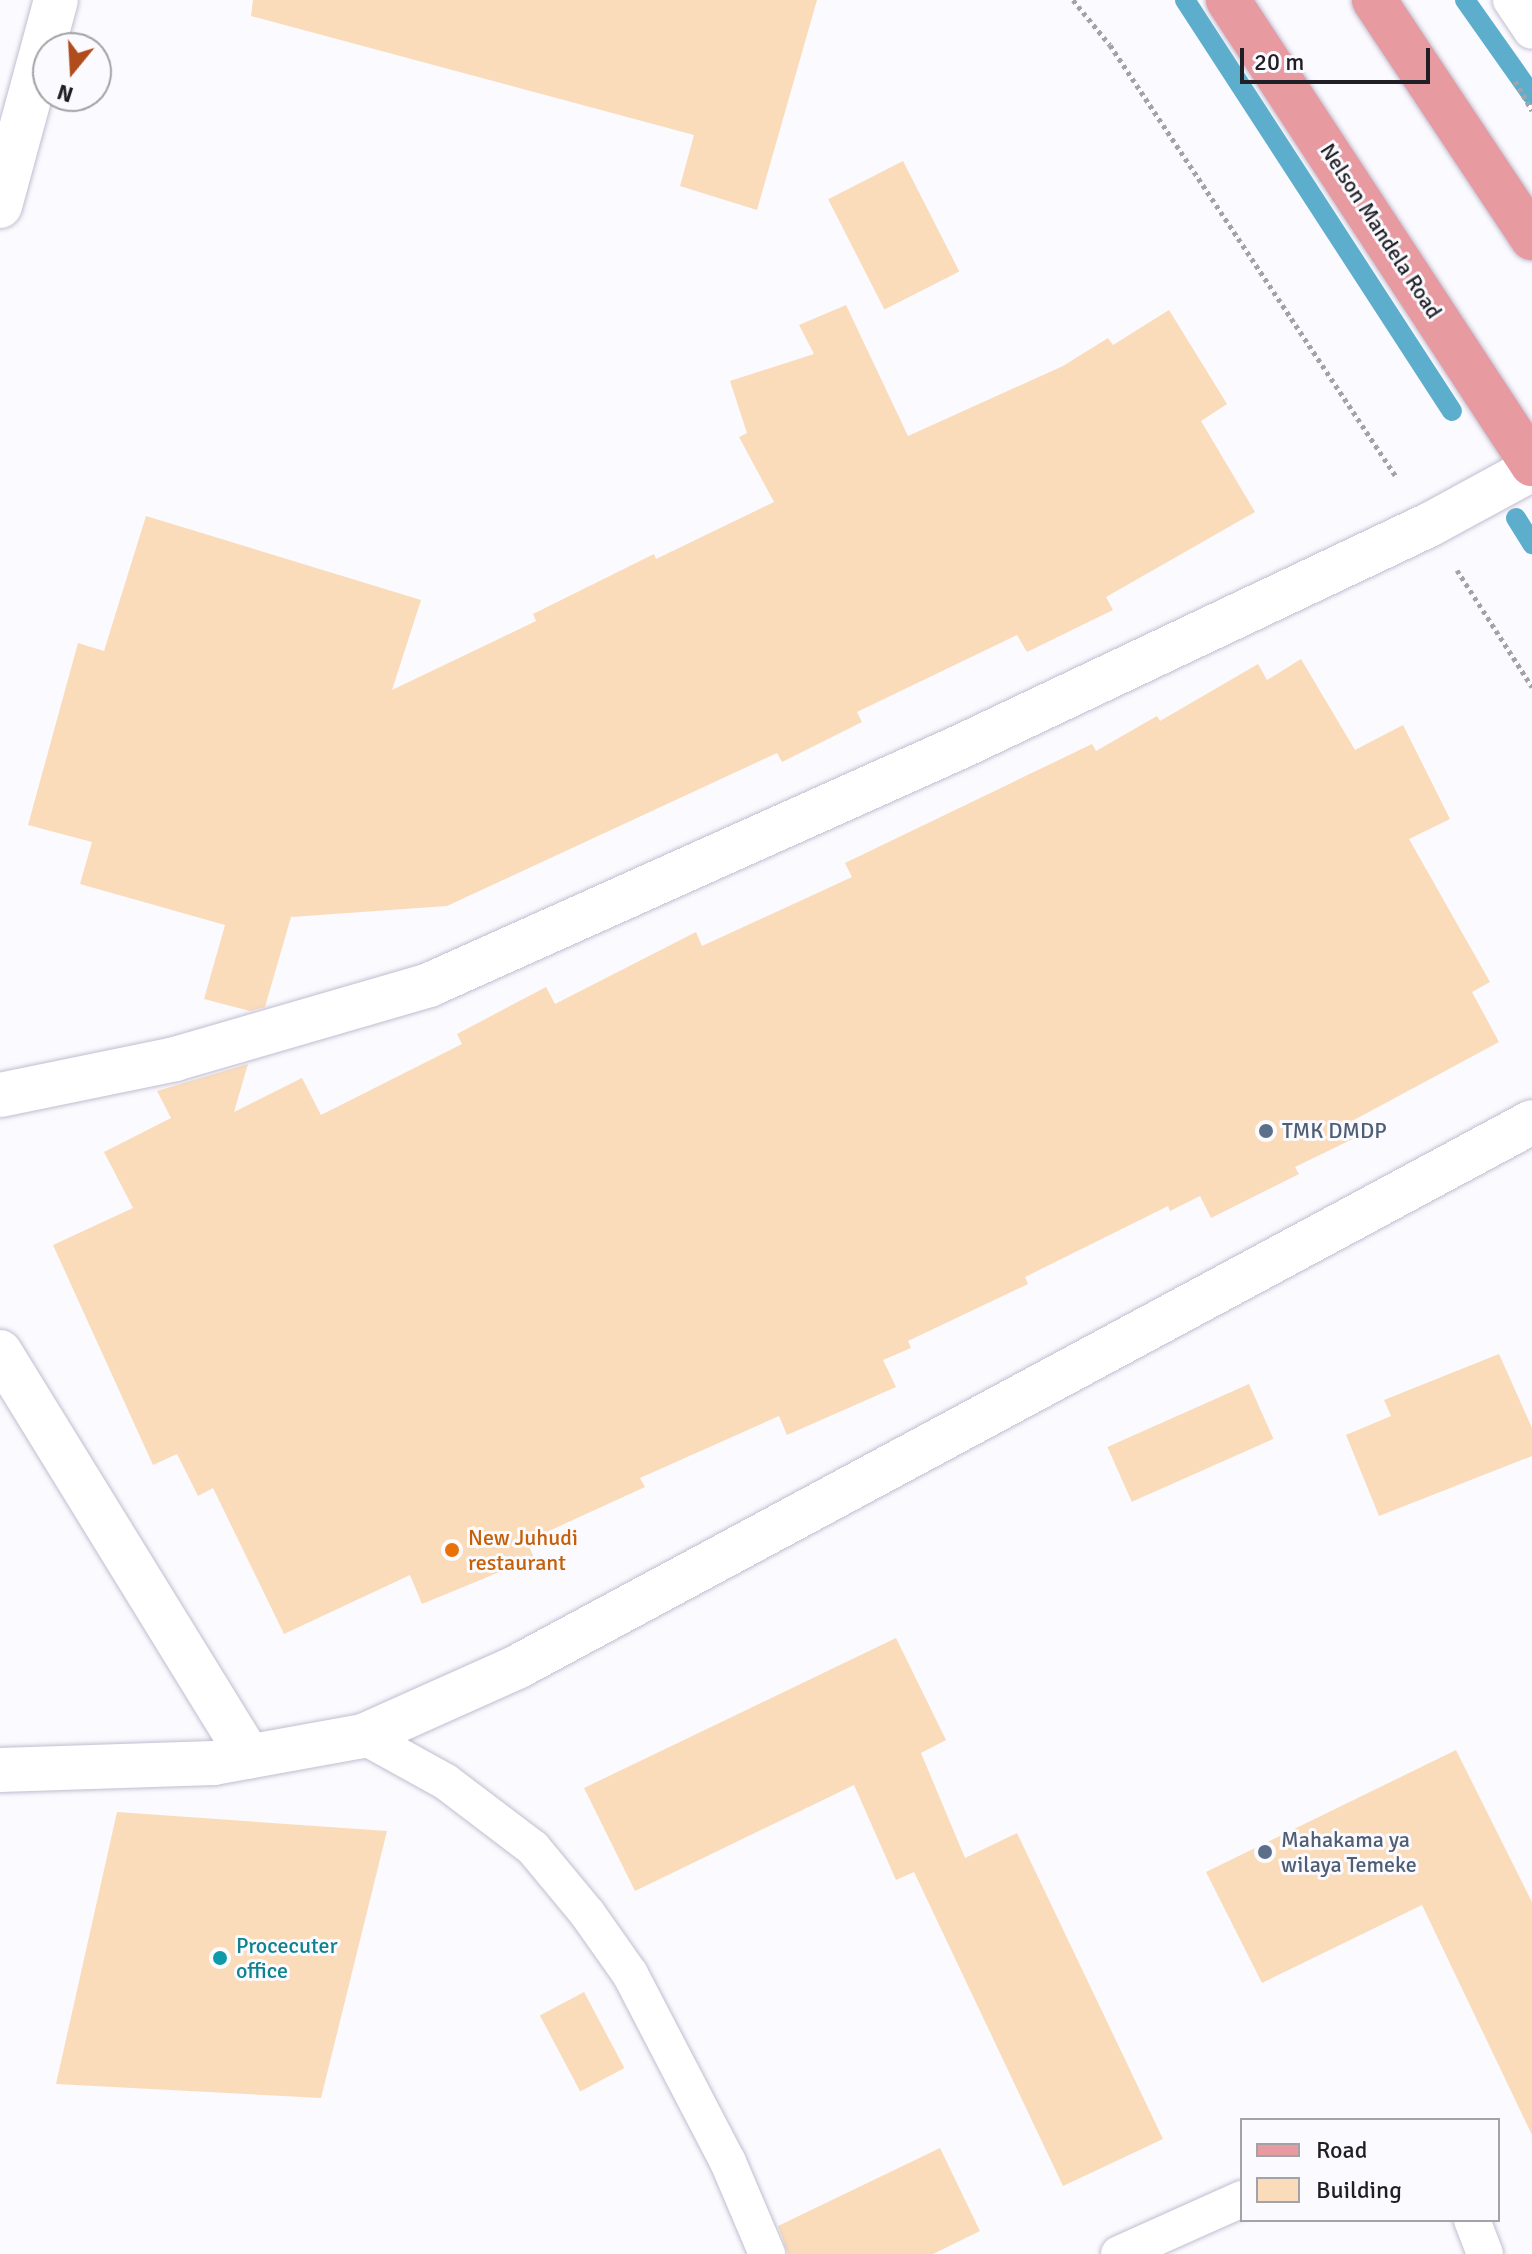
<!DOCTYPE html>
<html>
<head>
<meta charset="utf-8">
<style>
  body { margin:0 }
  #map { position:relative; width:1532px; height:2254px; overflow:hidden; background:#fbfafe; font-family:Signika,sans-serif }
  div>[style] { position:absolute }
  [style*='--x'] { left:calc(var(--x)*1px); top:calc(var(--y)*1px); width:calc(var(--w)*1px); rotate:calc(var(--a)*1deg) }
  .stream>* { height:20px; margin:-10px; padding:0 10px; transform-origin:10px; border-radius:10px; background:#5daecd }
  .building>* { inset:0; background:#fadcbb; transform-origin:0 0 }
  .path>* { height:5px; margin-top:-2.5px; transform-origin:0; background:repeating-linear-gradient(90deg,#a3a2a7 0 4px,transparent 0 8px) }
  .roads { filter:drop-shadow(0 0 2px #c1bdd0) drop-shadow(0 0 2px #c1bdd0) }
  .lane>* { height:36px; margin:-18px; padding:0 18px; transform-origin:18px; border-radius:18px; background:#fff }
  .street>* { height:44px; margin:-22px; padding:0 22px; transform-origin:22px; border-radius:22px; background:#fff }
  .secondary>* { height:44px; margin:-22px; padding:0 22px; transform-origin:22px; border-radius:22px; background:#fff }
  .primary>* { height:44px; margin:-22px; padding:0 22px; transform-origin:22px; border-radius:22px; background:#e79a9f }
  .dots>* { width:22px; height:22px; translate:-50% -50%; box-sizing:border-box; border:4px solid #fbfafe; border-radius:50% }
  span { translate:-50% -50%; white-space:nowrap; text-align:center; line-height:1.15; -webkit-text-stroke:6px #fbfafe; paint-order:stroke }
  .street-label { font-size:22px; color:#201f26 }
  .service-label { font-size:22px; color:#4e5e75 }
  .left { translate:0 -50%; text-align:left }
  .food-label { font-size:22px; color:#c56008 }
  .culture-label { font-size:22px; color:#0d838f }
  .legend { position:absolute; left:1240px; top:2118px; width:260px; height:104px; box-sizing:border-box; background:#fbfafe; border:2px solid #a3a2a8; margin:0; padding:10px 14px; list-style:none; font-size:24px; color:#201f26 }
  .legend li { display:flex; align-items:center; gap:16px; height:40px }
  .legend b { width:40px; border:2px solid #a3a2a8 }
  .north { position:absolute; left:32px; top:32px; width:80px; height:80px; box-sizing:border-box; background:#fbfafe; border:2px solid #a3a2a8; border-radius:50%; rotate:198deg; font-size:22px; font-weight:700; line-height:32px; text-align:center; color:#201f26 }
  .north::after { content:''; display:block; margin:auto; width:28px; height:36px; background:#b14c1d; clip-path:polygon(50% 0,100% 100%,50% 72%,0 100%) }
  .scale { position:absolute; left:1240px; top:48px; width:190px; height:36px; box-sizing:border-box; border:4px solid #201f26; border-top:0; padding-left:10px; font-size:24px; line-height:28px; white-space:nowrap; color:#201f26; -webkit-text-stroke:6px #fbfafe; paint-order:stroke }
</style>
</head>
<body>
<div id="map">
  <div class="stream">
    <i style="--x:1185;--y:0;--w:490;--a:57"></i>
    <i style="--x:1465;--y:0;--w:116;--a:54.8"></i>
    <i style="--x:1516;--y:518;--w:31;--a:58"></i>
  </div>
  <div class="building">
    <i style="clip-path:polygon(253px 0,817px 0,757px 210px,680px 186px,694px 135px,251px 16px)"></i>
    <i style="left:903px;top:161px;width:124px;height:84px;rotate:63deg"></i>
    <i style="clip-path:polygon(846px 305px,908px 436px,1063px 366px,1108px 338px,1113px 345px,1169px 310px,1227px 404px,1201px 421px,1255px 512px,1106px 597px,1113px 610px,1027px 652px,1017px 635px,857px 712px,862px 722px,782px 762px,777px 753px,447px 906px,291px 917px,265px 1007px,250px 1011px,204px 999px,225px 925px,80px 884px,92px 842px,28px 825px,78px 643px,104px 651px,146px 516px,421px 600px,392px 690px,536px 621px,533px 614px,654px 554px,656px 559px,774px 502px,739px 437px,747px 433px,730px 381px,814px 354px,799px 325px)"></i>
    <i style="clip-path:polygon(1301px 659px,1355px 750px,1403px 725px,1450px 819px,1409px 839px,1490px 982px,1472px 992px,1499px 1042px,1354px 1120px,1361px 1135px,1295px 1167px,1299px 1174px,1211px 1218px,1200px 1196px,1170px 1211px,1168px 1206px,1025px 1277px,1028px 1284px,908px 1341px,911px 1348px,883px 1360px,896px 1387px,787px 1435px,779px 1416px,640px 1478px,645px 1487px,527px 1541px,534px 1558px,422px 1604px,410px 1575px,284px 1634px,213px 1488px,198px 1496px,177px 1454px,153px 1465px,53px 1245px,133px 1208px,104px 1152px,171px 1118px,157px 1091px,248px 1064px,234px 1112px,302px 1078px,321px 1115px,462px 1044px,457px 1034px,546px 987px,555px 1004px,696px 932px,702px 946px,852px 877px,845px 863px,1092px 744px,1096px 751px,1157px 716px,1160px 721px,1258px 664px,1267px 680px)"></i>
    <i style="clip-path:polygon(1499px 1354px,1532px 1428px,1532px 1456px,1379px 1516px,1346px 1435px,1391px 1416px,1384px 1400px)"></i>
    <i style="left:1249px;top:1384px;width:60px;height:155px;rotate:66deg"></i>
    <i style="clip-path:polygon(896px 1638px,946px 1740px,921px 1753px,965px 1858px,1017px 1833px,1163px 2139px,1063px 2186px,914px 1872px,896px 1880px,854px 1785px,635px 1891px,584px 1788px)"></i>
    <i style="clip-path:polygon(1456px 1750px,1532px 1902px,1532px 2135px,1422px 1905px,1262px 1983px,1206px 1872px)"></i>
    <i style="clip-path:polygon(117px 1812px,387px 1831px,321px 2098px,56px 2084px)"></i>
    <i style="left:584px;top:1992px;width:86px;height:50px;rotate:62deg"></i>
    <i style="clip-path:polygon(940px 2148px,980px 2231px,933px 2254px,788px 2254px,778px 2226px)"></i>
  </div>
  <div class="path">
    <i style="--x:1073;--y:0;--w:58;--a:50.6"></i>
    <i style="--x:1110;--y:45;--w:519;--a:56.46"></i>
    <i style="--x:1515;--y:81;--w:34;--a:60"></i>
    <i style="--x:1457;--y:570;--w:139;--a:57.3"></i>
  </div>
  <div class="roads">
    <div class="lane">
      <i style="--x:1511;--y:0;--w:37;--a:56"></i>
      <i style="--x:363;--y:1736;--w:95;--a:29"></i>
      <i style="--x:446;--y:1782;--w:109;--a:37.2"></i>
      <i style="--x:533;--y:1848;--w:85;--a:50.3"></i>
      <i style="--x:587;--y:1913;--w:75;--a:54.8"></i>
      <i style="--x:630;--y:1974;--w:212;--a:62.5"></i>
      <i style="--x:728;--y:2162;--w:100;--a:67"></i>
      <i style="--x:1472;--y:2220;--w:36;--a:69"></i>
      <i style="--x:1119;--y:2254;--w:135;--a:-24.1"></i>
    </div>
    <div class="street">
      <i style="--x:0;--y:1095;--w:179;--a:-11.6"></i>
      <i style="--x:175;--y:1059;--w:265;--a:-16.2"></i>
      <i style="--x:429;--y:985;--w:584;--a:-24.15"></i>
      <i style="--x:962;--y:746;--w:517;--a:-25.33"></i>
      <i style="--x:1429;--y:525;--w:117;--a:-28.5"></i>
      <i style="--x:0;--y:1352;--w:475;--a:58.4"></i>
      <i style="--x:0;--y:1770;--w:214;--a:-1.9"></i>
      <i style="--x:214;--y:1763;--w:151;--a:-10.3"></i>
      <i style="--x:363;--y:1736;--w:169;--a:-24.1"></i>
      <i style="--x:517;--y:1667;--w:1152;--a:-28.23"></i>
    </div>
    <div class="secondary">
      <i style="--x:0;--y:206;--w:213;--a:-74.8"></i>
    </div>
    <div class="primary">
      <i style="--x:1228;--y:0;--w:555;--a:56.77"></i>
      <i style="--x:1374;--y:0;--w:286;--a:56.4"></i>
    </div>
  </div>
  <div class="dots">
    <i style="left:1266px;top:1131px;background:#5c6f8a"></i>
    <i style="left:452px;top:1550px;background:#e8710a"></i>
    <i style="left:1265px;top:1852px;background:#5c6f8a"></i>
    <i style="left:220px;top:1958px;background:#0f9aa8"></i>
  </div>
  <div class="street-label">
    <span style="left:1381px;top:231px;rotate:57deg">Nelson Mandela Road</span>
  </div>
  <div class="service-label">
    <span class="left" style="left:1282px;top:1131px">TMK DMDP</span>
    <span class="left" style="left:1281px;top:1852px">Mahakama ya<br>wilaya Temeke</span>
  </div>
  <div class="food-label">
    <span class="left" style="left:468px;top:1550px">New Juhudi<br>restaurant</span>
  </div>
  <div class="culture-label">
    <span class="left" style="left:236px;top:1958px">Procecuter<br>office</span>
  </div>
  <ul class="legend">
  <li><b style="height:10px;background:#e79a9f"></b>Road</li>
  <li><b style="height:22px;background:#fadcbb"></b>Building</li>
  </ul>
  <div class="north">N</div>
  <div class="scale">20 m</div>
</div>
</body>
</html>
